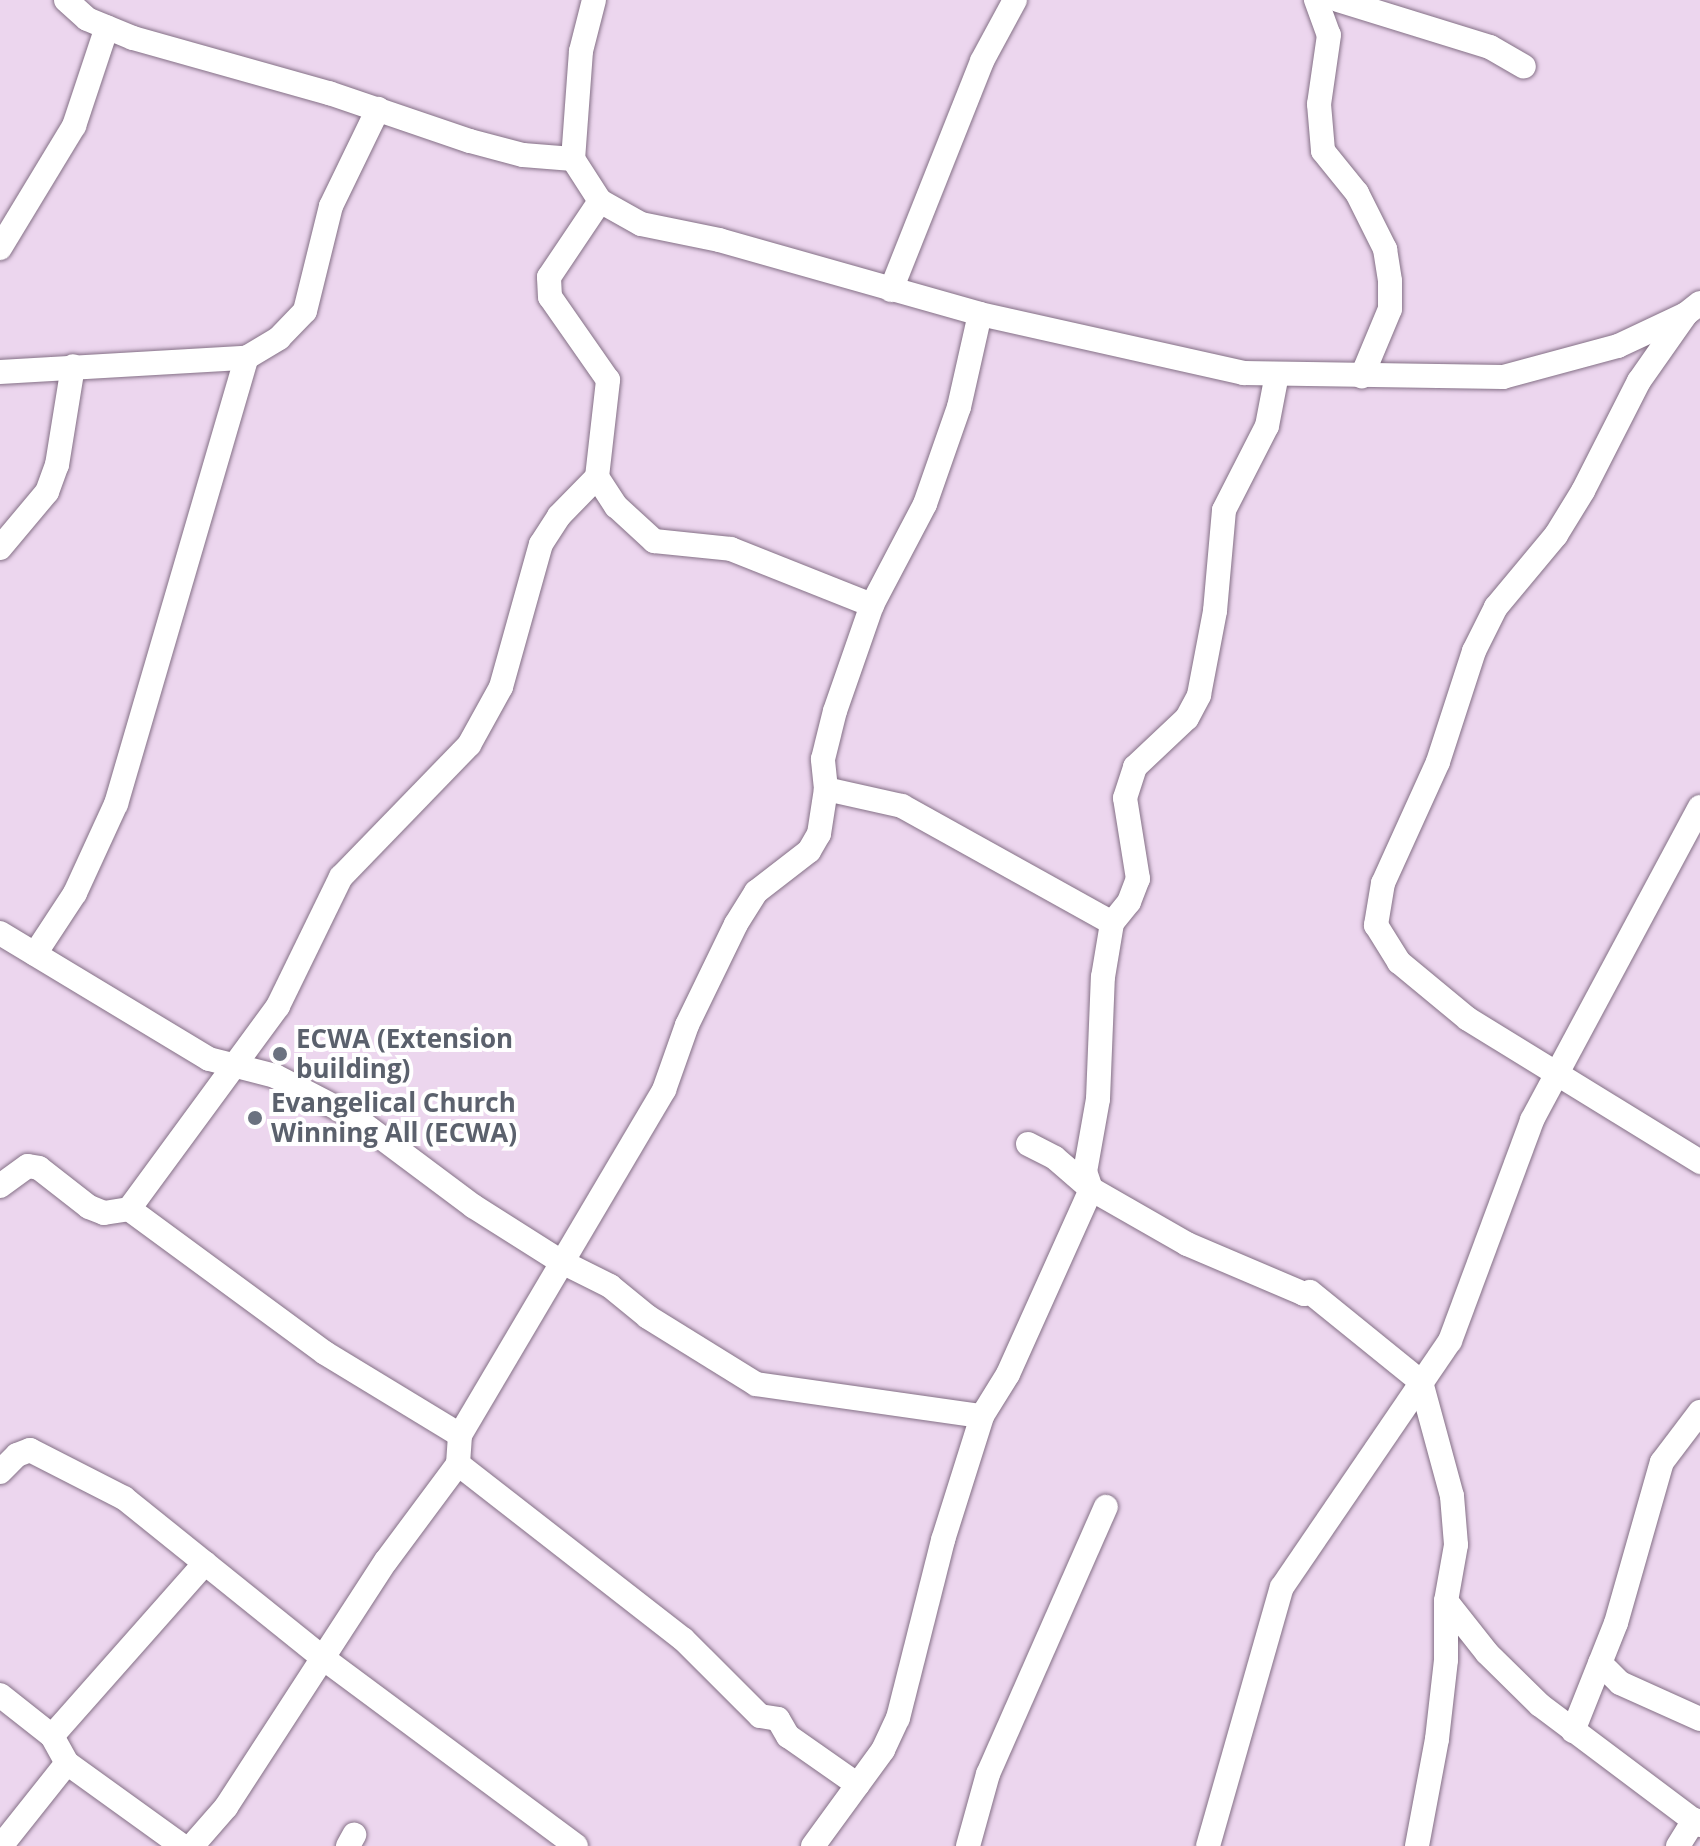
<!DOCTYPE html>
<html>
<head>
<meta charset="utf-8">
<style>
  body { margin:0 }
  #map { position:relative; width:1700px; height:1846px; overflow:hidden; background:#ecd6ee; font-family:"Open Sans",sans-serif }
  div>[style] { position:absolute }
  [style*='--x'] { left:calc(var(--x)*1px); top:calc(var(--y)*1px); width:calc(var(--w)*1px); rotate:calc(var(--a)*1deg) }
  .roads { filter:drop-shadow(0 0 2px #847086) drop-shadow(0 0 2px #847086) }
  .minor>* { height:24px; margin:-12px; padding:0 12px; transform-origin:12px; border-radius:12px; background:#fff }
  .dots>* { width:22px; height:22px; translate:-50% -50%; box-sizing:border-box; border:4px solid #fff; border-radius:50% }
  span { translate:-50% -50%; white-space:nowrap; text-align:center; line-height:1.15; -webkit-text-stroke:8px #fff; paint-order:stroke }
  .worship-label { font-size:26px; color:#5b616d; font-weight:700 }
  .left { translate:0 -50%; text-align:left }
</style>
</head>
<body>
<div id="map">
  <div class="roads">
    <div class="minor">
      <i style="--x:66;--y:0;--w:28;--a:42"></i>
      <i style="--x:87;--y:19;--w:50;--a:22.4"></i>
      <i style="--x:133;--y:38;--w:204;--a:15.7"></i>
      <i style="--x:329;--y:93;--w:149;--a:18.8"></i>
      <i style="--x:470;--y:141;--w:55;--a:14.8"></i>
      <i style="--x:523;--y:155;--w:50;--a:4.6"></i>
      <i style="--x:594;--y:0;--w:53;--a:104.3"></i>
      <i style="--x:581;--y:51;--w:108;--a:94.2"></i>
      <i style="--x:573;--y:159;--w:50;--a:57.3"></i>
      <i style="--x:600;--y:201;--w:47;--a:29.3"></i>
      <i style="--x:641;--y:224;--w:80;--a:11.6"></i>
      <i style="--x:719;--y:240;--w:271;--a:15.8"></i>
      <i style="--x:980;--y:314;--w:270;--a:12.6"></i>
      <i style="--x:1243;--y:373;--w:260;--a:0.9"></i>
      <i style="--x:1503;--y:377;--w:119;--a:-15.1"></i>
      <i style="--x:1618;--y:346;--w:75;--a:-25.2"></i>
      <i style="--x:1316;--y:0;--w:37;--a:70"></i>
      <i style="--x:1329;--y:35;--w:70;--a:98.2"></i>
      <i style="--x:1319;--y:104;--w:47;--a:85.1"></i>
      <i style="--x:1323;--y:151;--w:54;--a:51"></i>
      <i style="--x:1357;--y:193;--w:63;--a:63.4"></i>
      <i style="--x:1385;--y:249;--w:32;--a:81"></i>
      <i style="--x:1390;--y:281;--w:28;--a:90"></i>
      <i style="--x:1390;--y:309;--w:73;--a:112.7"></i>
      <i style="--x:1338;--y:0;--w:159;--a:17.2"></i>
      <i style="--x:1490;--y:47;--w:39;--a:30"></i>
      <i style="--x:0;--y:248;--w:143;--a:-58.8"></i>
      <i style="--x:74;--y:126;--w:104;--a:-71.6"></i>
      <i style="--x:891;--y:290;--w:246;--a:-68.3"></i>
      <i style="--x:982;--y:61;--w:69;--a:-61.6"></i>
      <i style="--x:1700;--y:303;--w:18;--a:142"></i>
      <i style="--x:1686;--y:314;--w:82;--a:125"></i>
      <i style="--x:1639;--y:381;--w:123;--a:117"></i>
      <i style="--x:1583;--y:491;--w:52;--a:121.5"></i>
      <i style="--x:1556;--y:535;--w:94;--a:129.8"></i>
      <i style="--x:1496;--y:607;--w:49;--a:116.6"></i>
      <i style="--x:1474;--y:651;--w:117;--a:108"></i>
      <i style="--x:1438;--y:762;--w:133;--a:114.4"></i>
      <i style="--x:1383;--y:883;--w:43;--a:99.5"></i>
      <i style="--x:1376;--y:925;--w:44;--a:58.1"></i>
      <i style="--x:1399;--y:962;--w:89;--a:39.6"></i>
      <i style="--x:1468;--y:1019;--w:273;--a:31.6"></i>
      <i style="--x:0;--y:372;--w:246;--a:-3.3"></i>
      <i style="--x:246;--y:358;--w:39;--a:-31"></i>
      <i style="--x:279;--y:338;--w:37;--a:-46"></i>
      <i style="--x:305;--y:311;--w:108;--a:-76.1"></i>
      <i style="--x:331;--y:206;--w:108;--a:-64.1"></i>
      <i style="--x:597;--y:477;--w:35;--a:57"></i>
      <i style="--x:616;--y:506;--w:52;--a:42.6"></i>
      <i style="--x:654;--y:541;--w:77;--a:5.9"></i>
      <i style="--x:731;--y:549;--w:152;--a:21.7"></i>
      <i style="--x:0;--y:548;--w:73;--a:-50"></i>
      <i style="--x:47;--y:492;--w:29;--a:-70"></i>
      <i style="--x:57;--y:465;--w:100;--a:-80.8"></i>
      <i style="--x:826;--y:789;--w:78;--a:12.6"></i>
      <i style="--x:902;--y:806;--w:240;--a:29.1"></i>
      <i style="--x:0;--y:933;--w:244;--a:31.1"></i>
      <i style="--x:209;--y:1059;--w:68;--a:14.4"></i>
      <i style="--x:275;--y:1076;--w:89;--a:27.4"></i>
      <i style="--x:354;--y:1117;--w:149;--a:36.8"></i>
      <i style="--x:473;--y:1206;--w:103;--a:32.3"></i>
      <i style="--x:560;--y:1261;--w:56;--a:26.6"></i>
      <i style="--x:610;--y:1286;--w:49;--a:39.2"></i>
      <i style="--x:648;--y:1317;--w:127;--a:31.8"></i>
      <i style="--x:756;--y:1384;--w:228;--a:8.1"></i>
      <i style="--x:35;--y:954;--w:73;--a:-56.7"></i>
      <i style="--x:75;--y:893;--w:98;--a:-65.3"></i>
      <i style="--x:116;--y:804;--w:465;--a:-73.7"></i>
      <i style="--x:1028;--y:1144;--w:30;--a:27"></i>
      <i style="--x:1055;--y:1158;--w:48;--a:40.7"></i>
      <i style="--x:1091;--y:1189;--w:111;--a:29.8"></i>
      <i style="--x:1187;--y:1244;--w:127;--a:23.1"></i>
      <i style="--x:1304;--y:1294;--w:6;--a:-18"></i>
      <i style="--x:1310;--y:1292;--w:143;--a:39"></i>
      <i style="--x:1421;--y:1382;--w:118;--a:74.8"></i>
      <i style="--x:1452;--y:1496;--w:49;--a:85.3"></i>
      <i style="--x:1456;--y:1545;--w:57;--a:100.1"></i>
      <i style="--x:1446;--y:1601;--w:59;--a:90"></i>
      <i style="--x:1446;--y:1660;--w:80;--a:96.5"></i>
      <i style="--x:1437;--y:1739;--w:109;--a:100.6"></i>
      <i style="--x:0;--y:1186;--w:34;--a:-36"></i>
      <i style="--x:28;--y:1166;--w:11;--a:10"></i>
      <i style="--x:39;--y:1168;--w:63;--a:38"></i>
      <i style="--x:89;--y:1207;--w:16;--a:22"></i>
      <i style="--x:104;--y:1213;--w:25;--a:-9"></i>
      <i style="--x:129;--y:1209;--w:243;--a:36.3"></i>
      <i style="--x:325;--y:1353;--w:158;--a:31.3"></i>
      <i style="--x:129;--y:1209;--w:252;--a:-53.7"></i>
      <i style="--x:278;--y:1006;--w:144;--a:-64"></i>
      <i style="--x:341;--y:877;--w:184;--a:-45.9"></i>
      <i style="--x:469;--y:745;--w:66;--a:-61.1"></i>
      <i style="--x:501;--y:687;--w:148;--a:-74.4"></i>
      <i style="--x:541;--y:544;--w:33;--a:-57"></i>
      <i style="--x:559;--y:516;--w:54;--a:-45.7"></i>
      <i style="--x:597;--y:477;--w:98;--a:-83.5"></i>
      <i style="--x:608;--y:380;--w:101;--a:-124.9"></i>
      <i style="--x:550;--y:297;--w:20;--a:-93"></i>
      <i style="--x:549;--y:277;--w:92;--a:-56.1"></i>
      <i style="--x:458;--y:1464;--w:285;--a:37.9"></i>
      <i style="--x:683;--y:1639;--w:109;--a:45"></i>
      <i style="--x:760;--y:1716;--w:18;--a:9"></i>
      <i style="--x:778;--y:1719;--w:20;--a:60"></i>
      <i style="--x:788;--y:1736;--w:85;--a:35"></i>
      <i style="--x:0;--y:1472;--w:24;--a:-45"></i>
      <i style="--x:17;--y:1455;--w:14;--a:-21"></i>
      <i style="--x:30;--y:1450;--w:106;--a:27.1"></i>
      <i style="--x:124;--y:1498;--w:255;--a:38.8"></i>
      <i style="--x:323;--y:1658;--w:315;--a:36.6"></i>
      <i style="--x:1446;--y:1601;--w:66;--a:51.7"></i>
      <i style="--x:1487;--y:1653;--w:74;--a:44.5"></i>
      <i style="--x:1540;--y:1705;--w:200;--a:36.9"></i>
      <i style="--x:1600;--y:1663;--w:28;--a:45"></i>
      <i style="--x:1620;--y:1683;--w:88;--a:24.2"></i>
      <i style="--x:0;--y:1695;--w:66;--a:38.3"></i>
      <i style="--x:52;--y:1736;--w:31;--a:61"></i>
      <i style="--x:67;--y:1763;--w:142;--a:35.8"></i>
      <i style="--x:1573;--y:1731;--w:116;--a:-68.3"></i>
      <i style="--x:1616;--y:1623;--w:167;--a:-74.1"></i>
      <i style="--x:1662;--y:1462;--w:63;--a:-52.8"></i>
      <i style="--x:52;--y:1736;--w:231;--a:-48.5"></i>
      <i style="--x:1;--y:1846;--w:106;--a:-51.5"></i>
      <i style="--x:192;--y:1846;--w:52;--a:-48.9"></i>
      <i style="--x:226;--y:1807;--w:293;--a:-57"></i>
      <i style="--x:386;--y:1561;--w:121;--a:-53.4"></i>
      <i style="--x:458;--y:1464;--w:29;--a:-86"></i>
      <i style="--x:460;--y:1435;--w:401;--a:-59.4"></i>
      <i style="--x:664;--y:1090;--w:69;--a:-70.5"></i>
      <i style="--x:687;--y:1025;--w:112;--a:-64.1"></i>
      <i style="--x:736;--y:924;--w:38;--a:-58"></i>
      <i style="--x:756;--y:892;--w:67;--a:-37.7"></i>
      <i style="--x:809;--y:851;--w:20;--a:-60"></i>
      <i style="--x:819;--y:834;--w:46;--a:-81.2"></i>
      <i style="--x:826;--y:789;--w:30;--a:-96"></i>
      <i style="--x:823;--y:759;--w:49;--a:-76"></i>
      <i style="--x:835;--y:711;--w:112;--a:-70.8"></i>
      <i style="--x:872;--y:605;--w:114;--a:-62.3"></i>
      <i style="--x:925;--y:504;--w:103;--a:-70.7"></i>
      <i style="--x:959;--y:407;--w:95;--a:-77.3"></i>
      <i style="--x:348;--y:1846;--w:13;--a:-61"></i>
      <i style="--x:813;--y:1846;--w:119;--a:-53.9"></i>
      <i style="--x:883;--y:1750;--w:35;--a:-65"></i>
      <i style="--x:898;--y:1718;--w:184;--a:-75.8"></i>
      <i style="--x:943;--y:1540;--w:130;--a:-72.5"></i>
      <i style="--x:982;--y:1416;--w:49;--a:-58.2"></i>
      <i style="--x:1008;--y:1374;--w:203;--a:-65.8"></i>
      <i style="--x:1091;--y:1189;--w:18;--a:-109"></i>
      <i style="--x:1085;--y:1172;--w:74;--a:-79.9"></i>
      <i style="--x:1098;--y:1099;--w:122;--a:-87.7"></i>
      <i style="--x:1103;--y:977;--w:55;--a:-80.5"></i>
      <i style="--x:1112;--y:923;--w:27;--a:-51"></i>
      <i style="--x:1129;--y:902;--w:25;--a:-69"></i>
      <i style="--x:1138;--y:879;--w:82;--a:-99.1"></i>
      <i style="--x:1125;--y:798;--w:33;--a:-72"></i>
      <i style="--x:1135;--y:767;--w:71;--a:-43.3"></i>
      <i style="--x:1187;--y:718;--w:26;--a:-62"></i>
      <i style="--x:1199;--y:695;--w:86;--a:-79.2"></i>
      <i style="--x:1215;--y:611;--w:101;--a:-84.9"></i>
      <i style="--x:1224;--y:510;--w:94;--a:-62.9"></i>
      <i style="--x:1267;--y:426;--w:53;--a:-79.1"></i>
      <i style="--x:968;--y:1846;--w:75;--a:-74.5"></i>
      <i style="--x:988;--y:1774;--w:292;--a:-66.2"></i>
      <i style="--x:1208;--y:1846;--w:269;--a:-74.1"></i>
      <i style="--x:1282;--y:1587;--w:298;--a:-55.7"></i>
      <i style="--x:1450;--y:1341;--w:236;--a:-69.6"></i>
      <i style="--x:1532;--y:1120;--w:355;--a:-61.8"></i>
      <i style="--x:1678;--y:1846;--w:31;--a:-58"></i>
    </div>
  </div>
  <div class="dots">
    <i style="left:280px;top:1054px;background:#6b7280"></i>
    <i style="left:255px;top:1118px;background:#6b7280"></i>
  </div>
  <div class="worship-label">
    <span class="left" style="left:296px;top:1054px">ECWA (Extension<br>building)</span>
    <span class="left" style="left:271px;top:1118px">Evangelical Church<br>Winning All (ECWA)</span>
  </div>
</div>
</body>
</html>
